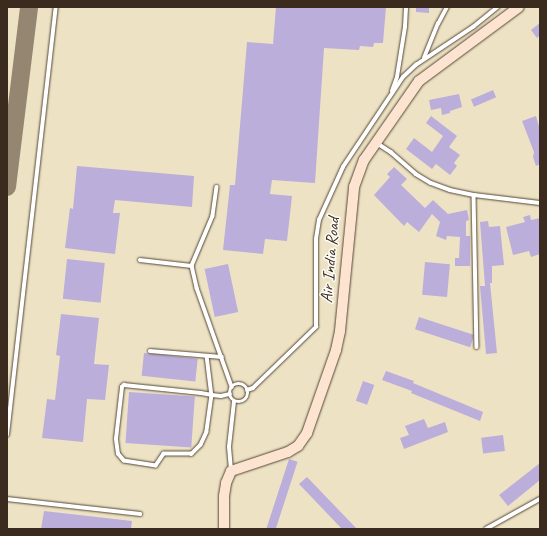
<!DOCTYPE html>
<html>
<head>
<meta charset="utf-8">
<style>
  body { margin:0 }
  #map { position:relative; width:547px; height:536px; overflow:hidden; background:#ede3c4; font-family:Caveat,sans-serif }
  div>[style] { position:absolute }
  [style*='--x'] { left:calc(var(--x)*1px); top:calc(var(--y)*1px); width:calc(var(--w)*1px); rotate:calc(var(--a)*1deg) }
  .taxiway>* { height:18px; margin:-9px; padding:0 9px; transform-origin:9px; border-radius:9px; background:#948671 }
  .building>* { inset:0; background:#bcaeda; transform-origin:0 0 }
  .roads { filter:drop-shadow(0 0 1px #564637) drop-shadow(0 0 1px #564637) }
  .lane>* { height:3.5px; margin:-1.75px; padding:0 1.75px; transform-origin:1.75px; border-radius:1.75px; background:#fff }
  .lane>.ring { margin:-1.75px; padding:0; box-sizing:content-box; background:none; border:3.5px solid #fff; border-radius:50% }
  .secondary>* { height:10px; margin:-5px; padding:0 5px; transform-origin:5px; border-radius:5px; background:#fde4d0 }
  span { translate:-50% -50%; white-space:nowrap; text-align:center; line-height:1.15; -webkit-text-stroke:3px #fdfcf7; paint-order:stroke }
  .street-label { font-size:17px; color:#3b2a1e }
  .frame { position:absolute; inset:0; border:8px solid #3b2a1e; pointer-events:none }
</style>
</head>
<body>
<div id="map">
  <div class="taxiway">
    <i style="--x:7;--y:187;--w:181;--a:-83"></i>
  </div>
  <div class="building">
    <i style="clip-path:polygon(276px 7px,386px 7px,383px 43px,374px 43px,373px 47px,360px 46px,359px 50px,324px 48px,315px 183px,272px 180px,270px 194px,292px 196px,287px 241px,265px 239px,263px 254px,223px 250px,230px 185px,235px 185px,247px 42px,273px 44px)"></i>
    <i style="clip-path:polygon(416px 7px,429px 7px,429px 13px,416px 12px)"></i>
    <i style="clip-path:polygon(540px 23px,540px 35px,537px 38px,531px 30px)"></i>
    <i style="left:493px;top:90px;width:8px;height:24px;rotate:67deg"></i>
    <i style="clip-path:polygon(459px 94px,462px 107px,450px 111px,450px 113px,442px 115px,441px 108px,431px 110px,429px 100px)"></i>
    <i style="clip-path:polygon(431px 116px,457px 136px,449px 147px,460px 155px,454px 163px,457px 166px,450px 175px,436px 164px,432px 169px,406px 149px,414px 138px,432px 152px,443px 136px,426px 123px)"></i>
    <i style="clip-path:polygon(536px 116px,540px 130px,540px 164px,536px 166px,533px 157px,534px 152px,522px 121px)"></i>
    <i style="clip-path:polygon(77px 166px,194px 176px,192px 207px,115px 200px,113px 213px,120px 213px,115px 254px,65px 248px,70px 208px,73px 209px)"></i>
    <i style="clip-path:polygon(394px 167px,407px 179px,401px 185px,425px 208px,433px 200px,448px 214px,467px 210px,469px 220px,466px 221px,466px 236px,470px 236px,470px 266px,455px 266px,455px 258px,459px 258px,460px 237px,447px 236px,446px 240px,436px 236px,440px 222px,432px 214px,419px 232px,407px 222px,404px 226px,374px 195px,390px 177px,387px 174px)"></i>
    <i style="clip-path:polygon(530px 215px,531px 220px,540px 218px,540px 254px,531px 257px,529px 251px,513px 255px,506px 227px,525px 222px,523px 217px)"></i>
    <i style="clip-path:polygon(488px 221px,489px 227px,500px 226px,504px 265px,492px 266px,492px 283px,490px 283px,497px 353px,486px 354px,480px 286px,485px 286px,480px 222px)"></i>
    <i style="left:67px;top:259px;width:38px;height:40px;rotate:6deg"></i>
    <i style="left:425px;top:262px;width:25px;height:33px;rotate:5deg"></i>
    <i style="left:228px;top:264px;width:49px;height:24px;rotate:78deg"></i>
    <i style="clip-path:polygon(61px 314px,99px 318px,94px 364px,109px 365px,105px 400px,87px 399px,83px 442px,42px 438px,47px 399px,55px 400px,60px 356px,56px 355px)"></i>
    <i style="left:419px;top:317px;width:58px;height:13px;rotate:18deg"></i>
    <i style="left:144px;top:353px;width:54px;height:23px;rotate:6deg"></i>
    <i style="clip-path:polygon(386px 371px,414px 381px,413px 383px,483px 412px,480px 421px,411px 393px,412px 391px,382px 380px)"></i>
    <i style="left:363px;top:381px;width:12px;height:21px;rotate:20deg"></i>
    <i style="left:129px;top:392px;width:66px;height:51px;rotate:4deg"></i>
    <i style="clip-path:polygon(424px 419px,428px 428px,445px 422px,448px 432px,404px 449px,400px 438px,409px 435px,405px 426px)"></i>
    <i style="left:503px;top:435px;width:16px;height:22px;rotate:83deg"></i>
    <i style="left:289px;top:459px;width:9px;height:74px;rotate:18deg"></i>
    <i style="clip-path:polygon(540px 463px,540px 480px,508px 506px,499px 495px)"></i>
    <i style="clip-path:polygon(307px 477px,357px 529px,342px 529px,299px 484px)"></i>
    <i style="clip-path:polygon(44px 511px,132px 521px,131px 529px,41px 529px)"></i>
  </div>
  <div class="roads">
    <div class="lane">
      <i style="--x:424;--y:58;--w:37;--a:-68"></i>
      <i style="--x:438;--y:24;--w:19;--a:-62"></i>
      <i style="--x:392;--y:91;--w:15;--a:-70"></i>
      <i style="--x:397;--y:77;--w:51;--a:-80.9"></i>
      <i style="--x:405;--y:27;--w:20;--a:-87"></i>
      <i style="--x:377;--y:143;--w:17;--a:33"></i>
      <i style="--x:391;--y:152;--w:33;--a:41"></i>
      <i style="--x:416;--y:174;--w:17;--a:31"></i>
      <i style="--x:431;--y:183;--w:20;--a:20"></i>
      <i style="--x:450;--y:190;--w:25;--a:12"></i>
      <i style="--x:474;--y:195;--w:66;--a:6.9"></i>
      <i style="--x:217;--y:187;--w:29;--a:98"></i>
      <i style="--x:213;--y:216;--w:54;--a:112.8"></i>
      <i style="--x:192;--y:266;--w:23;--a:77"></i>
      <i style="--x:197;--y:288;--w:105;--a:70.5"></i>
      <i style="--x:474;--y:195;--w:152;--a:88.9"></i>
      <i style="--x:140;--y:260;--w:52;--a:6.6"></i>
      <i style="--x:150;--y:351;--w:72;--a:4.8"></i>
      <i style="--x:207;--y:356;--w:39;--a:83"></i>
      <i style="--x:212;--y:395;--w:37;--a:98"></i>
      <i style="--x:207;--y:432;--w:14;--a:115"></i>
      <i style="--x:201;--y:445;--w:13;--a:135"></i>
      <i style="--x:192;--y:454;--w:28;--a:180"></i>
      <i style="--x:164;--y:454;--w:14;--a:124"></i>
      <i style="--x:156;--y:466;--w:32;--a:-171"></i>
      <i style="--x:124;--y:461;--w:9;--a:-131"></i>
      <i style="--x:118;--y:454;--w:15;--a:-98"></i>
      <i style="--x:116;--y:439;--w:52;--a:-83.4"></i>
      <i style="--x:122;--y:387;--w:3;--a:-45"></i>
      <i style="--x:124;--y:385;--w:77;--a:5.9"></i>
      <i style="--x:201;--y:393;--w:11;--a:10"></i>
      <i style="--x:212;--y:395;--w:9;--a:6"></i>
      <i style="--x:221;--y:396;--w:9;--a:-13"></i>
      <i class="ring" style="left:230px;top:384px;width:14.5px;height:14.5px"></i>
      <i style="--x:247;--y:390;--w:6;--a:-18"></i>
      <i style="--x:253;--y:388;--w:88;--a:-44.1"></i>
      <i style="--x:316;--y:327;--w:88;--a:-90"></i>
      <i style="--x:316;--y:239;--w:19;--a:-81"></i>
      <i style="--x:319;--y:220;--w:58;--a:-65.6"></i>
      <i style="--x:343;--y:167;--w:108;--a:-56.3"></i>
      <i style="--x:403;--y:77;--w:18;--a:-43"></i>
      <i style="--x:416;--y:65;--w:69;--a:-33.7"></i>
      <i style="--x:473;--y:27;--w:32;--a:-39"></i>
      <i style="--x:7;--y:435;--w:431;--a:-83.5"></i>
      <i style="--x:231;--y:470;--w:23;--a:-95"></i>
      <i style="--x:229;--y:447;--w:45;--a:-83.7"></i>
      <i style="--x:7;--y:499;--w:134;--a:6.4"></i>
      <i style="--x:486;--y:529;--w:62;--a:-29.1"></i>
    </div>
    <div class="secondary">
      <i style="--x:224;--y:529;--w:33;--a:-90"></i>
      <i style="--x:224;--y:496;--w:13;--a:-81"></i>
      <i style="--x:226;--y:483;--w:13;--a:-67"></i>
      <i style="--x:231;--y:471;--w:60;--a:-18.4"></i>
      <i style="--x:288;--y:452;--w:12;--a:-31"></i>
      <i style="--x:298;--y:446;--w:16;--a:-55"></i>
      <i style="--x:307;--y:433;--w:88;--a:-70.7"></i>
      <i style="--x:336;--y:350;--w:19;--a:-78"></i>
      <i style="--x:340;--y:331;--w:145;--a:-84.4"></i>
      <i style="--x:354;--y:187;--w:29;--a:-70"></i>
      <i style="--x:364;--y:160;--w:96;--a:-55.2"></i>
      <i style="--x:419;--y:81;--w:124;--a:-36.5"></i>
    </div>
  </div>
  <div class="street-label">
    <span style="left:330px;top:260px;rotate:-85deg">Air India Road</span>
  </div>
  <div class="frame"></div>
</div>
</body>
</html>
